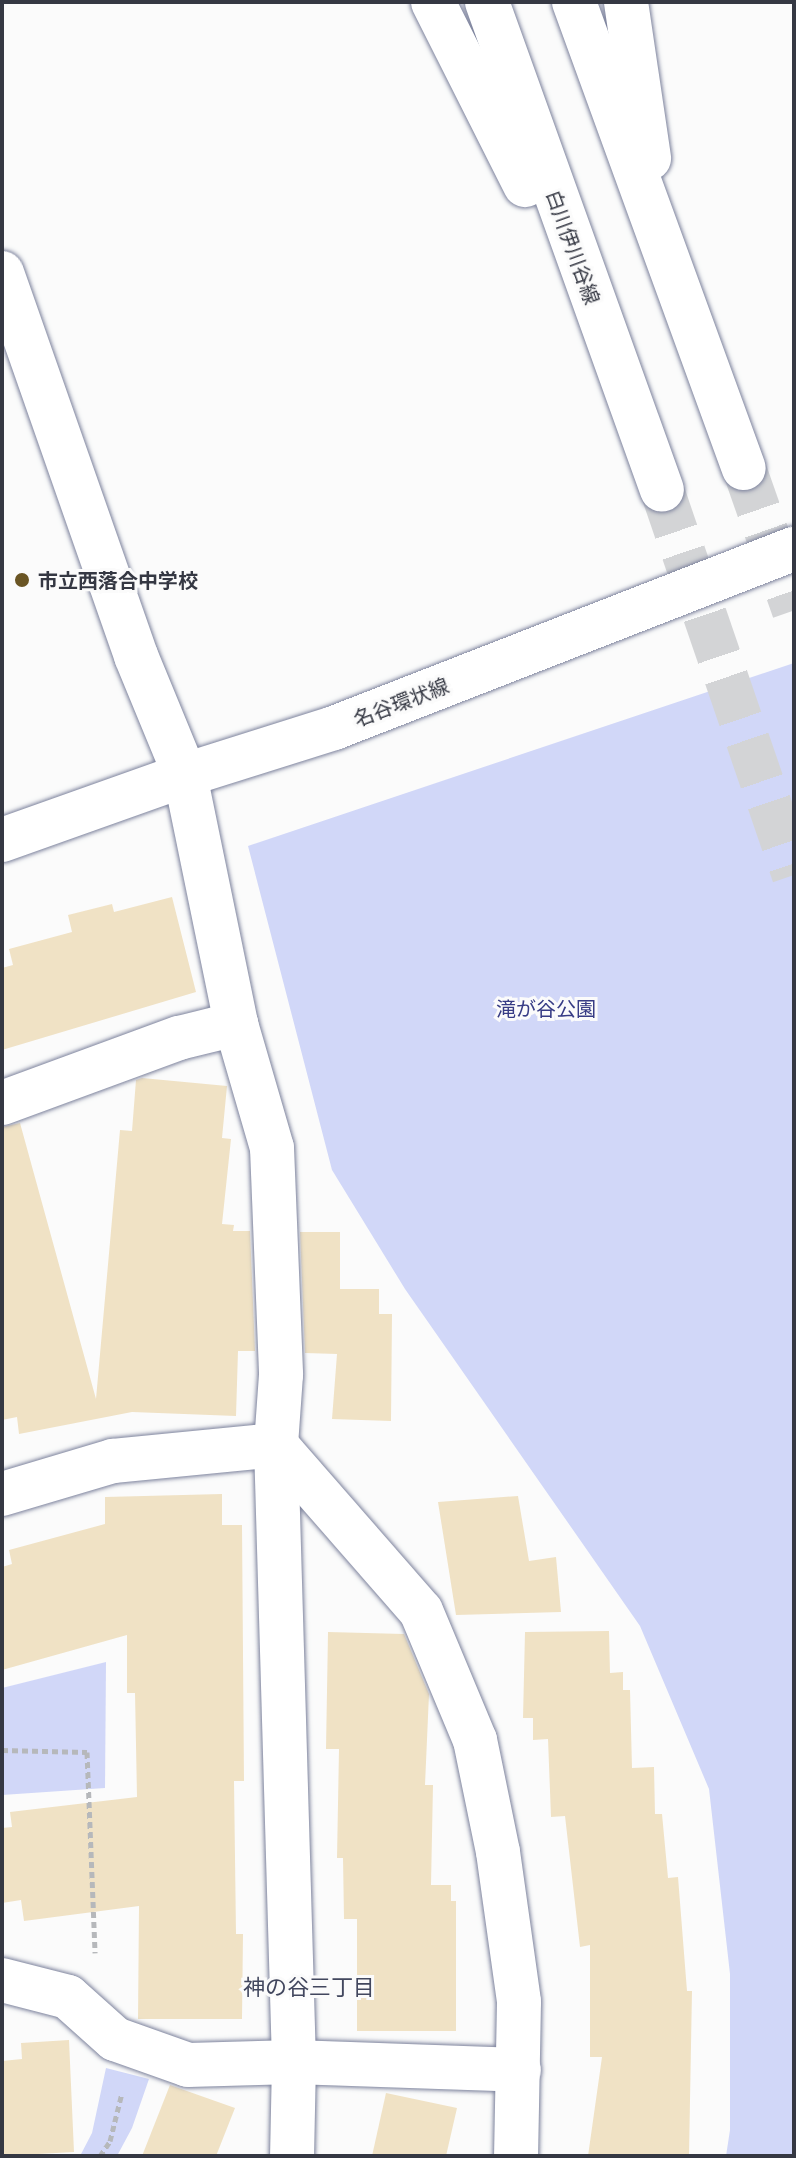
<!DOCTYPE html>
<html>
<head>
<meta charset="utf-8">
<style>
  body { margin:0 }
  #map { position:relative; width:796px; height:2158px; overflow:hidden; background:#fbfbfb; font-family:"Noto Sans","Noto Sans JP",sans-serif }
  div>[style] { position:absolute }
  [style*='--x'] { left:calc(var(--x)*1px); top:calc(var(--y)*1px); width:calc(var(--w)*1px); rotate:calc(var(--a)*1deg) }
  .green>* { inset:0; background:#d1d7f8 }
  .building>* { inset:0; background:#f0e2c5 }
  .secondary-tunnel>* { height:44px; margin-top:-22px; transform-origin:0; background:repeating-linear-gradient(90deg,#d3d4d6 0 44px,transparent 0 66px) }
  .path>* { height:5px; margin-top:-2.5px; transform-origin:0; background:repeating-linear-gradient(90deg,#b6b8bb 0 6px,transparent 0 10px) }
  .roads { filter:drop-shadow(0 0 2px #7d839d) drop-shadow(0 0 2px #7d839d) }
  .street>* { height:44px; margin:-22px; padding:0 22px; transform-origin:22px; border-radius:22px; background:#fff }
  .secondary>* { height:44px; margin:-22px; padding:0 22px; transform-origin:22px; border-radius:22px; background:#fff }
  .dots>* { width:22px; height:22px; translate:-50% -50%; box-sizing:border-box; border:4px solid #fbfbfb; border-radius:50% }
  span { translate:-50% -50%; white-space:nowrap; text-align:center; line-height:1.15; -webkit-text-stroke:6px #fbfbfb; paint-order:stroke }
  .street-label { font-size:20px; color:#353843 }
  .poi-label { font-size:20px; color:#353843; font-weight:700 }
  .left { translate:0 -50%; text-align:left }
  .park-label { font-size:20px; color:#373c85 }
  .neighbourhood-label { font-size:22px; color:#42475e }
  .frame { position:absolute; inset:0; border:4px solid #353843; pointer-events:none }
</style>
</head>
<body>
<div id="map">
  <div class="green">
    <i style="clip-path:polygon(794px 663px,794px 2156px,726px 2156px,730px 2130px,730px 1974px,709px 1789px,640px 1626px,405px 1289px,332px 1170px,248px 846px)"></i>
    <i style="clip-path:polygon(106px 1662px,105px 1788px,2px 1795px,2px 1688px)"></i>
    <i style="clip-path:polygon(106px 2068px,149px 2079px,132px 2128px,117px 2156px,80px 2156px,92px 2133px)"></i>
  </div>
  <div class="building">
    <i style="clip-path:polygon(172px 897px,196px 992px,2px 1050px,2px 968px,13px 965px,9px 949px,72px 932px,68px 915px,112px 904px,114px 912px)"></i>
    <i style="clip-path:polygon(142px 1078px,227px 1086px,222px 1138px,231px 1139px,222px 1224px,234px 1225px,233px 1231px,250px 1231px,255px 1351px,238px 1351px,236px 1416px,132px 1412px,19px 1434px,17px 1417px,2px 1420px,2px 1127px,20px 1123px,96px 1399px,120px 1130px,132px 1131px,136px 1080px)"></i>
    <i style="clip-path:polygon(300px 1232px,340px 1232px,340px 1289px,379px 1289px,379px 1314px,392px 1314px,391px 1421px,332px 1419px,337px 1354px,305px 1353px)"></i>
    <i style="clip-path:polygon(222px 1494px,222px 1525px,242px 1525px,244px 1781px,234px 1781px,236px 1934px,243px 1934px,242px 2019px,138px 2019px,139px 1906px,24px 1921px,21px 1900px,2px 1903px,2px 1828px,12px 1827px,10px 1812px,137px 1797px,135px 1693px,127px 1693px,127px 1635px,2px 1670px,2px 1567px,12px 1564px,9px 1550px,105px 1524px,105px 1497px)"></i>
    <i style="clip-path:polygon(518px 1496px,529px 1561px,556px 1557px,561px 1612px,456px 1615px,438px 1502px)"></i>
    <i style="clip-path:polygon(609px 1631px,610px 1673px,623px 1672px,623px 1690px,630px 1690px,632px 1768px,654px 1767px,655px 1814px,662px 1814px,668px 1878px,678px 1877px,687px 1991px,692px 1991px,689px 2156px,588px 2156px,602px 2057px,590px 2057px,590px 1945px,580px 1947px,565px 1816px,551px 1817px,548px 1739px,533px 1740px,533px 1718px,523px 1718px,525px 1632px)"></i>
    <i style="clip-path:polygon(328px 1632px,404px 1634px,429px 1694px,425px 1785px,433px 1785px,431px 1885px,451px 1885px,451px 1901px,456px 1901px,456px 2031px,357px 2031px,357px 1919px,344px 1919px,343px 1858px,337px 1858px,339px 1749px,326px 1749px)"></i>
    <i style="clip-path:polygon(69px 2040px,74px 2152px,2px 2156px,2px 2061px,22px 2059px,21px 2043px)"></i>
    <i style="clip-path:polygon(170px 2085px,235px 2108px,216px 2156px,142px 2156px)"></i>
    <i style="clip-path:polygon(386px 2093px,457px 2108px,446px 2156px,372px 2156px)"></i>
  </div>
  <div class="secondary-tunnel">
    <i style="--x:744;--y:468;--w:151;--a:70.7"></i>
    <i style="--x:662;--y:490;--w:407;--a:71.1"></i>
  </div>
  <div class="path">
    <i style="--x:2;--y:1750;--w:85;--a:1.3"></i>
    <i style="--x:87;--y:1752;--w:201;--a:87.7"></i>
    <i style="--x:100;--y:2156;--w:18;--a:-56"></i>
    <i style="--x:110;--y:2141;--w:49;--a:-76"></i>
  </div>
  <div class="roads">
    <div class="street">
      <i style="--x:185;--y:775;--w:254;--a:78.4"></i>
      <i style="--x:236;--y:1024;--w:129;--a:73.8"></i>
      <i style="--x:272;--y:1148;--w:227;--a:87.7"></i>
      <i style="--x:281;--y:1375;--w:70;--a:94.1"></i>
      <i style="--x:276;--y:1445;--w:617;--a:88.33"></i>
      <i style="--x:294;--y:2062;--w:94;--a:91.2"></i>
      <i style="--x:2;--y:1103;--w:189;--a:-20.2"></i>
      <i style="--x:179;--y:1038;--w:59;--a:-13.8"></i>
      <i style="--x:2;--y:1494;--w:116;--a:-16.6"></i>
      <i style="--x:113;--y:1461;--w:164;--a:-5.6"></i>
      <i style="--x:276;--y:1445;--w:220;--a:48.9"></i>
      <i style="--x:421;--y:1611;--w:140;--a:67.3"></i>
      <i style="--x:475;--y:1740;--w:114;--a:78.4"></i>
      <i style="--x:498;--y:1852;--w:151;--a:82"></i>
      <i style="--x:519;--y:2002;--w:154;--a:91.1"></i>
      <i style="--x:2;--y:1980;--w:68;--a:14.4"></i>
      <i style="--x:68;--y:1997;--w:63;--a:41.8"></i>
      <i style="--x:115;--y:2039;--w:77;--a:19.6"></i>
      <i style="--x:188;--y:2065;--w:106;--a:-1.6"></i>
      <i style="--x:294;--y:2062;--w:225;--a:2"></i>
    </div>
    <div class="secondary">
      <i style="--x:433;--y:2;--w:205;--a:63.3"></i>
      <i style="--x:487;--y:2;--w:518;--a:70.27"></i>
      <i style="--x:574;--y:2;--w:496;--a:70"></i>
      <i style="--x:626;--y:2;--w:158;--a:81.6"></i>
      <i style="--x:2;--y:273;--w:406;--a:70.7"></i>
      <i style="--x:136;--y:656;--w:129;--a:67.6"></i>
      <i style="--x:2;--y:840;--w:194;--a:-19.6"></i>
      <i style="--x:185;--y:775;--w:156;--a:-17.5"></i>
      <i style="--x:334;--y:728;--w:494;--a:-21.3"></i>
    </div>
  </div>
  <div class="dots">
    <i style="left:22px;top:580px;background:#6a5524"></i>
  </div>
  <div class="street-label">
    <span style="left:573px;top:247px;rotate:70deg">白川伊川谷線</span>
    <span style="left:401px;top:702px;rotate:-21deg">名谷環状線</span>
  </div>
  <div class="poi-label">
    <span class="left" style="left:38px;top:580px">市立西落合中学校</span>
  </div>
  <div class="park-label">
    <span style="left:546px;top:1008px">滝が谷公園</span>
  </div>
  <div class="neighbourhood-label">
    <span style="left:309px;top:1987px">神の谷三丁目</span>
  </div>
  <div class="frame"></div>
</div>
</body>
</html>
